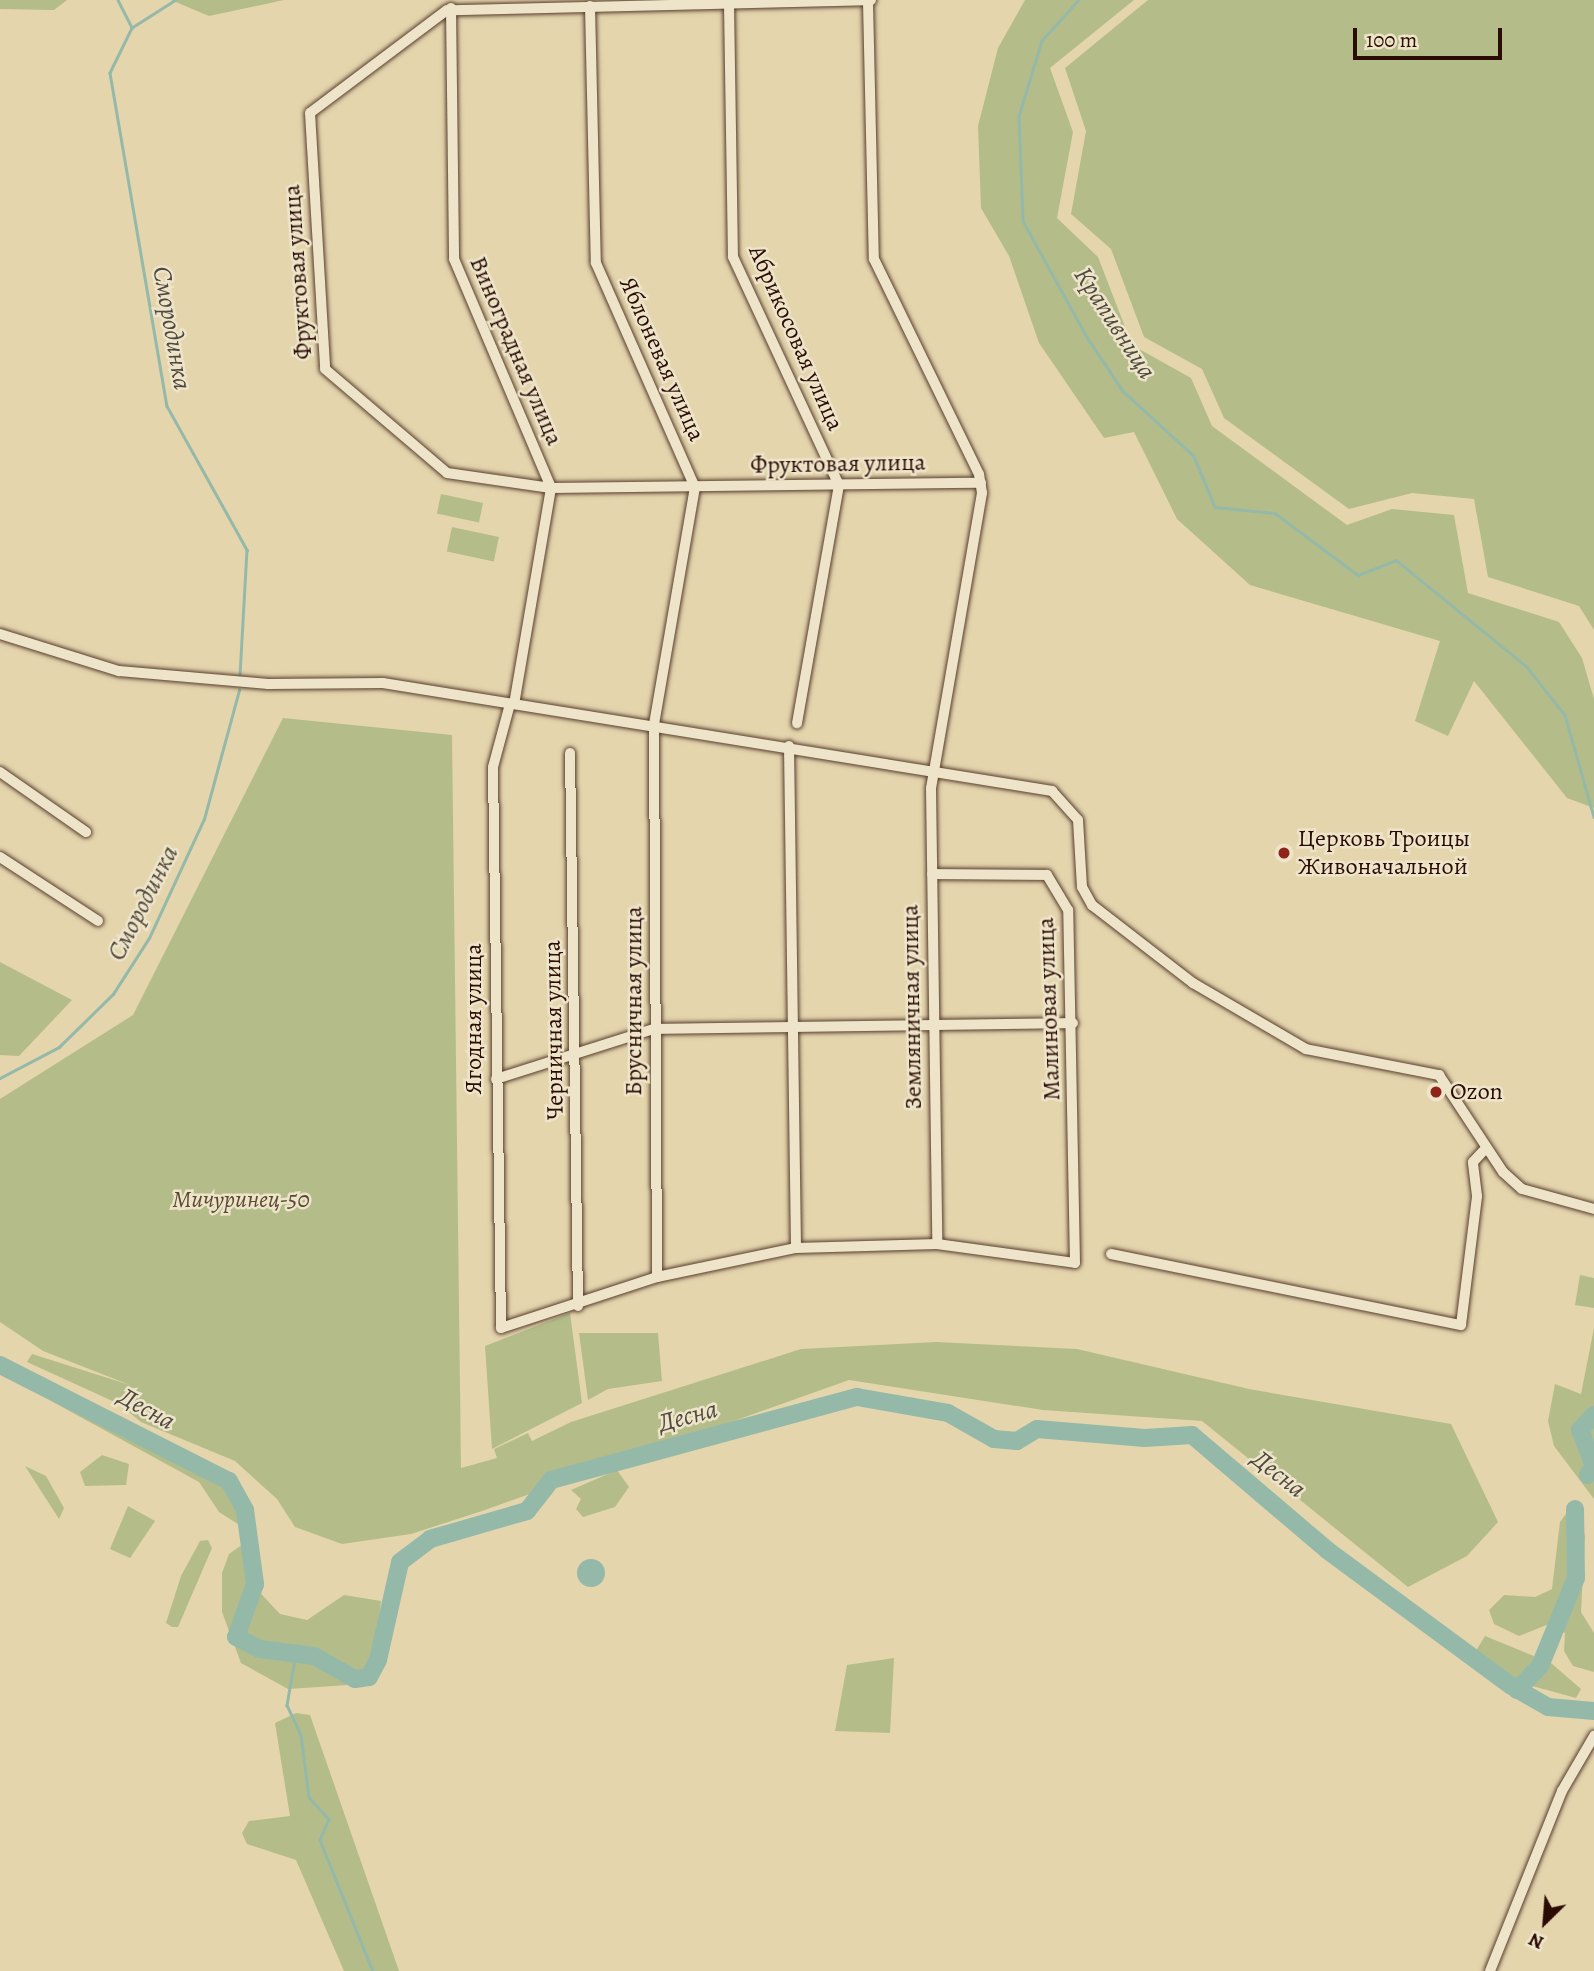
<!DOCTYPE html>
<html>
<head>
<meta charset="utf-8">
<style>
  body { margin:0 }
  #map { position:relative; width:1594px; height:1971px; overflow:hidden; background:#e4d5ad; font-family:Alegreya,serif }
  div>[style] { position:absolute }
  [style*='--x'] { left:calc(var(--x)*1px); top:calc(var(--y)*1px); width:calc(var(--w)*1px); rotate:calc(var(--a)*1deg) }
  .green>* { inset:0; background:#b4bd8a; transform-origin:0 0 }
  .water>* { inset:0; background:#95b9a9 }
  .round { border-radius:50% }
  .stream>* { height:2.5px; margin:-1.25px; padding:0 1.25px; transform-origin:1.25px; border-radius:1.25px; background:#95b9a9 }
  .river>* { height:18px; margin:-9px; padding:0 9px; transform-origin:9px; border-radius:9px; background:#95b9a9 }
  .roads { filter:drop-shadow(0 0 2px #593e2e) drop-shadow(0 0 2px #593e2e) }
  .minor>* { height:10px; margin:-5px; padding:0 5px; transform-origin:5px; border-radius:5px; background:#ede4ca }
  .dots>* { width:19px; height:19px; translate:-50% -50%; box-sizing:border-box; border:4px solid #ede4ca; border-radius:50% }
  span { translate:-50% -50%; white-space:nowrap; text-align:center; line-height:1.15; -webkit-text-stroke:5px #ede4ca; paint-order:stroke }
  .street-label { font-size:24px; color:#2b0c03 }
  .poi-label { font-size:24px; color:#2b0c03 }
  .left { translate:0 -50%; text-align:left }
  .park-label { font-size:24px; color:#5b4a32; font-style:italic }
  .water-label { font-size:26px; color:#50493d; font-style:italic }
  .north { position:absolute; left:1510px; top:1887px; width:70px; height:70px; -webkit-text-stroke:5px #ede4ca; paint-order:stroke; rotate:205deg; font-size:19px; font-weight:700; line-height:28px; text-align:center; color:#2b0c03 }
  .north::after { content:''; display:block; margin:auto; width:24px; height:32px; background:#2b0c03; clip-path:polygon(50% 0,100% 100%,50% 72%,0 100%) }
  .scale { position:absolute; left:1353px; top:28px; width:149px; height:32px; box-sizing:border-box; border:4px solid #2b0c03; border-top:0; padding-left:9px; font-size:21px; line-height:24px; white-space:nowrap; color:#2b0c03; -webkit-text-stroke:5px #ede4ca; paint-order:stroke }
</style>
</head>
<body>
<div id="map">
  <div class="green">
    <i style="clip-path:polygon(0 0,67px 0,54px 10px,0 9px)"></i>
    <i style="clip-path:polygon(171px 0,284px 0,209px 16px)"></i>
    <i style="clip-path:polygon(1025px 0,1134px 0,1050px 68px,1073px 132px,1057px 218px,1098px 257px,1132px 345px,1191px 378px,1212px 426px,1347px 525px,1392px 509px,1454px 515px,1468px 593px,1559px 622px,1582px 658px,1594px 699px,1594px 808px,1567px 798px,1474px 681px,1448px 736px,1415px 721px,1440px 641px,1250px 585px,1177px 519px,1134px 432px,1104px 438px,1039px 343px,1009px 256px,981px 208px,978px 126px,998px 48px)"></i>
    <i style="clip-path:polygon(1148px 0,1594px 0,1594px 630px,1579px 606px,1488px 577px,1474px 499px,1412px 493px,1349px 509px,1224px 418px,1202px 369px,1144px 337px,1111px 249px,1071px 214px,1086px 131px,1065px 68px)"></i>
    <i style="left:441px;top:494px;width:43px;height:20px;rotate:12deg"></i>
    <i style="left:452px;top:527px;width:48px;height:25px;rotate:12deg"></i>
    <i style="clip-path:polygon(283px 718px,452px 735px,461px 1468px,497px 1458px,494px 1449px,528px 1433px,532px 1441px,571px 1422px,801px 1349px,936px 1342px,1077px 1349px,1249px 1389px,1451px 1424px,1498px 1522px,1467px 1556px,1408px 1587px,1202px 1421px,1043px 1410px,849px 1380px,482px 1511px,411px 1534px,342px 1544px,295px 1527px,277px 1499px,235px 1461px,141px 1422px,119px 1404px,27px 1362px,32px 1354px,130px 1385px,43px 1351px,0 1322px,0 1099px,133px 1015px)"></i>
    <i style="clip-path:polygon(0 962px,72px 1000px,19px 1056px,0 1055px)"></i>
    <i style="clip-path:polygon(1580px 1275px,1594px 1278px,1594px 1308px,1575px 1305px)"></i>
    <i style="clip-path:polygon(570px 1313px,582px 1403px,492px 1449px,485px 1346px)"></i>
    <i style="clip-path:polygon(1594px 1328px,1594px 1499px,1554px 1446px,1548px 1421px,1555px 1384px,1581px 1394px)"></i>
    <i style="clip-path:polygon(579px 1333px,658px 1333px,662px 1381px,608px 1389px,588px 1400px)"></i>
    <i style="clip-path:polygon(29px 1372px,108px 1425px,227px 1483px,242px 1509px,241px 1526px,219px 1512px,199px 1482px,53px 1402px,29px 1383px)"></i>
    <i style="clip-path:polygon(102px 1455px,129px 1464px,126px 1485px,85px 1486px,80px 1472px)"></i>
    <i style="clip-path:polygon(25px 1466px,46px 1476px,64px 1508px,59px 1519px)"></i>
    <i style="clip-path:polygon(617px 1470px,629px 1487px,615px 1507px,583px 1517px,576px 1509px,581px 1499px,571px 1490px)"></i>
    <i style="clip-path:polygon(128px 1506px,155px 1521px,130px 1558px,110px 1549px)"></i>
    <i style="clip-path:polygon(1570px 1508px,1581px 1518px,1585px 1536px,1581px 1612px,1594px 1633px,1594px 1672px,1573px 1666px,1564px 1651px,1565px 1633px,1549px 1624px,1519px 1636px,1494px 1624px,1489px 1610px,1504px 1595px,1535px 1597px,1552px 1589px,1560px 1522px)"></i>
    <i style="clip-path:polygon(208px 1540px,212px 1548px,178px 1627px,172px 1627px,166px 1623px,181px 1576px,200px 1541px)"></i>
    <i style="clip-path:polygon(246px 1542px,251px 1583px,280px 1614px,307px 1620px,344px 1595px,381px 1601px,374px 1658px,363px 1684px,288px 1689px,241px 1663px,222px 1612px,222px 1573px,229px 1554px)"></i>
    <i style="clip-path:polygon(1485px 1636px,1551px 1663px,1581px 1689px,1576px 1698px,1510px 1680px,1474px 1654px)"></i>
    <i style="clip-path:polygon(894px 1658px,890px 1733px,835px 1731px,847px 1665px)"></i>
    <i style="clip-path:polygon(296px 1713px,310px 1715px,399px 1971px,344px 1971px,296px 1860px,247px 1844px,242px 1833px,249px 1821px,290px 1816px,275px 1723px)"></i>
  </div>
  <div class="water">
    <i class="round" style="left:577px;top:1559px;width:28px;height:28px"></i>
  </div>
  <div class="stream">
    <i style="--x:118;--y:0;--w:31;--a:63"></i>
    <i style="--x:176;--y:0;--w:52;--a:147.5"></i>
    <i style="--x:132;--y:28;--w:50;--a:116.1"></i>
    <i style="--x:110;--y:73;--w:338;--a:80.3"></i>
    <i style="--x:167;--y:406;--w:165;--a:60.9"></i>
    <i style="--x:247;--y:550;--w:124;--a:93.2"></i>
    <i style="--x:1079;--y:0;--w:55;--a:132.1"></i>
    <i style="--x:1042;--y:41;--w:78;--a:107"></i>
    <i style="--x:1019;--y:116;--w:105;--a:87.8"></i>
    <i style="--x:1023;--y:221;--w:132;--a:61.1"></i>
    <i style="--x:1087;--y:337;--w:65;--a:56.3"></i>
    <i style="--x:1123;--y:391;--w:96;--a:42.5"></i>
    <i style="--x:1194;--y:456;--w:55;--a:67.6"></i>
    <i style="--x:1215;--y:507;--w:60;--a:5.7"></i>
    <i style="--x:1275;--y:513;--w:104;--a:36.8"></i>
    <i style="--x:1358;--y:575;--w:41;--a:-21.5"></i>
    <i style="--x:1396;--y:560;--w:169;--a:39.2"></i>
    <i style="--x:1527;--y:667;--w:61;--a:51.6"></i>
    <i style="--x:1565;--y:715;--w:106;--a:74.1"></i>
    <i style="--x:0;--y:1078;--w:67;--a:-27.7"></i>
    <i style="--x:59;--y:1047;--w:76;--a:-44.5"></i>
    <i style="--x:113;--y:994;--w:67;--a:-57.3"></i>
    <i style="--x:149;--y:938;--w:131;--a:-65.2"></i>
    <i style="--x:204;--y:819;--w:134;--a:-74.8"></i>
    <i style="--x:296;--y:1653;--w:53;--a:99.8"></i>
    <i style="--x:287;--y:1705;--w:33;--a:65"></i>
    <i style="--x:301;--y:1735;--w:63;--a:82.6"></i>
    <i style="--x:309;--y:1797;--w:30;--a:48"></i>
    <i style="--x:329;--y:1819;--w:23;--a:113"></i>
    <i style="--x:320;--y:1840;--w:141;--a:68"></i>
  </div>
  <div class="river">
    <i style="--x:0;--y:1365;--w:257;--a:26.9"></i>
    <i style="--x:229;--y:1481;--w:33;--a:61"></i>
    <i style="--x:245;--y:1510;--w:75;--a:82.3"></i>
    <i style="--x:255;--y:1584;--w:56;--a:109.7"></i>
    <i style="--x:236;--y:1637;--w:27;--a:27"></i>
    <i style="--x:260;--y:1649;--w:54;--a:7.4"></i>
    <i style="--x:314;--y:1656;--w:47;--a:29.3"></i>
    <i style="--x:355;--y:1679;--w:14;--a:-8"></i>
    <i style="--x:369;--y:1677;--w:19;--a:-62"></i>
    <i style="--x:378;--y:1660;--w:100;--a:-77.3"></i>
    <i style="--x:400;--y:1562;--w:38;--a:-37"></i>
    <i style="--x:430;--y:1539;--w:101;--a:-16.1"></i>
    <i style="--x:527;--y:1511;--w:39;--a:-52"></i>
    <i style="--x:551;--y:1480;--w:317;--a:-15.2"></i>
    <i style="--x:857;--y:1397;--w:92;--a:10"></i>
    <i style="--x:948;--y:1413;--w:53;--a:29.5"></i>
    <i style="--x:994;--y:1439;--w:23;--a:5"></i>
    <i style="--x:1017;--y:1441;--w:23;--a:-31"></i>
    <i style="--x:1037;--y:1429;--w:108;--a:4.8"></i>
    <i style="--x:1145;--y:1438;--w:47;--a:-3.7"></i>
    <i style="--x:1192;--y:1435;--w:177;--a:40.4"></i>
    <i style="--x:1327;--y:1550;--w:227;--a:36.4"></i>
    <i style="--x:1510;--y:1685;--w:44;--a:30.1"></i>
    <i style="--x:1548;--y:1707;--w:46;--a:5"></i>
    <i style="--x:1588;--y:1475;--w:11;--a:-56"></i>
    <i style="--x:1594;--y:1466;--w:39;--a:-111"></i>
    <i style="--x:1580;--y:1430;--w:21;--a:-47"></i>
    <i style="--x:1517;--y:1690;--w:33;--a:-46"></i>
    <i style="--x:1540;--y:1666;--w:95;--a:-67.8"></i>
    <i style="--x:1576;--y:1578;--w:69;--a:-90.8"></i>
  </div>
  <div class="roads">
    <div class="minor">
      <i style="--x:871;--y:0;--w:424;--a:178.6"></i>
      <i style="--x:447;--y:10;--w:171;--a:143.1"></i>
      <i style="--x:310;--y:113;--w:256;--a:86.6"></i>
      <i style="--x:325;--y:369;--w:160;--a:40.4"></i>
      <i style="--x:447;--y:473;--w:105;--a:8.2"></i>
      <i style="--x:551;--y:488;--w:430;--a:-0.7"></i>
      <i style="--x:868;--y:2;--w:257;--a:88.7"></i>
      <i style="--x:874;--y:259;--w:239;--a:64"></i>
      <i style="--x:979;--y:474;--w:19;--a:81"></i>
      <i style="--x:982;--y:493;--w:299;--a:99.8"></i>
      <i style="--x:931;--y:788;--w:456;--a:89.2"></i>
      <i style="--x:729;--y:4;--w:253;--a:89.1"></i>
      <i style="--x:733;--y:257;--w:251;--a:65.1"></i>
      <i style="--x:839;--y:485;--w:242;--a:100"></i>
      <i style="--x:590;--y:6;--w:257;--a:88.7"></i>
      <i style="--x:596;--y:263;--w:245;--a:66.2"></i>
      <i style="--x:695;--y:487;--w:242;--a:99.8"></i>
      <i style="--x:654;--y:725;--w:552;--a:89.69"></i>
      <i style="--x:451;--y:8;--w:251;--a:89.3"></i>
      <i style="--x:454;--y:259;--w:249;--a:67"></i>
      <i style="--x:551;--y:488;--w:219;--a:99.7"></i>
      <i style="--x:0;--y:634;--w:125;--a:17.3"></i>
      <i style="--x:119;--y:671;--w:150;--a:5"></i>
      <i style="--x:268;--y:684;--w:115;--a:-0.5"></i>
      <i style="--x:383;--y:683;--w:678;--a:9.17"></i>
      <i style="--x:1052;--y:791;--w:39;--a:48"></i>
      <i style="--x:1078;--y:820;--w:67;--a:86.6"></i>
      <i style="--x:1082;--y:887;--w:21;--a:61"></i>
      <i style="--x:1092;--y:905;--w:128;--a:37.7"></i>
      <i style="--x:1193;--y:983;--w:131;--a:30.3"></i>
      <i style="--x:1306;--y:1049;--w:136;--a:11.1"></i>
      <i style="--x:1439;--y:1075;--w:116;--a:56.6"></i>
      <i style="--x:1503;--y:1172;--w:25;--a:42"></i>
      <i style="--x:1522;--y:1189;--w:75;--a:15.5"></i>
      <i style="--x:510;--y:704;--w:65;--a:105.1"></i>
      <i style="--x:493;--y:767;--w:561;--a:89.18"></i>
      <i style="--x:501;--y:1328;--w:164;--a:-18.1"></i>
      <i style="--x:657;--y:1277;--w:142;--a:-11.8"></i>
      <i style="--x:796;--y:1248;--w:141;--a:-1.6"></i>
      <i style="--x:937;--y:1244;--w:139;--a:7.8"></i>
      <i style="--x:1075;--y:1263;--w:353;--a:-91.1"></i>
      <i style="--x:1068;--y:910;--w:41;--a:-121"></i>
      <i style="--x:1047;--y:875;--w:115;--a:-179.5"></i>
      <i style="--x:789;--y:746;--w:502;--a:89.2"></i>
      <i style="--x:570;--y:753;--w:553;--a:89.17"></i>
      <i style="--x:0;--y:772;--w:105;--a:34.9"></i>
      <i style="--x:0;--y:857;--w:117;--a:33.1"></i>
      <i style="--x:496;--y:1079;--w:166;--a:-17.6"></i>
      <i style="--x:654;--y:1029;--w:419;--a:-0.8"></i>
      <i style="--x:1111;--y:1254;--w:357;--a:11.5"></i>
      <i style="--x:1461;--y:1325;--w:130;--a:-82.9"></i>
      <i style="--x:1477;--y:1196;--w:34;--a:-97"></i>
      <i style="--x:1473;--y:1162;--w:19;--a:-47"></i>
      <i style="--x:1490;--y:1971;--w:194;--a:-68.2"></i>
      <i style="--x:1562;--y:1791;--w:64;--a:-59.8"></i>
    </div>
  </div>
  <div class="dots">
    <i style="left:1284px;top:853px;background:#8f2418"></i>
    <i style="left:1436px;top:1092px;background:#8f2418"></i>
  </div>
  <div class="street-label">
    <span style="left:298px;top:272px;rotate:-94deg">Фруктовая улица</span>
    <span style="left:796px;top:338px;rotate:66deg">Абрикосовая улица</span>
    <span style="left:516px;top:351px;rotate:67deg">Виноградная улица</span>
    <span style="left:662px;top:359px;rotate:66deg">Яблоневая улица</span>
    <span style="left:838px;top:464px;rotate:-1deg">Фруктовая улица</span>
    <span style="left:634px;top:1001px;rotate:-90deg">Брусничная улица</span>
    <span style="left:912px;top:1007px;rotate:-91deg">Земляничная улица</span>
    <span style="left:1049px;top:1009px;rotate:-92deg">Малиновая улица</span>
    <span style="left:474px;top:1019px;rotate:-90deg">Ягодная улица</span>
    <span style="left:554px;top:1030px;rotate:-91deg">Черничная улица</span>
  </div>
  <div class="poi-label">
    <span class="left" style="left:1298px;top:853px">Церковь Троицы<br>Живоначальной</span>
    <span class="left" style="left:1450px;top:1092px">Ozon</span>
  </div>
  <div class="park-label">
    <span style="left:241px;top:1200px">Мичуринец-50</span>
  </div>
  <div class="water-label">
    <span style="left:1115px;top:323px;rotate:57deg">Крапивница</span>
    <span style="left:172px;top:328px;rotate:80deg">Смородинка</span>
    <span style="left:143px;top:903px;rotate:-63deg">Смородинка</span>
    <span style="left:147px;top:1409px;rotate:29deg">Десна</span>
    <span style="left:688px;top:1416px;rotate:-15deg">Десна</span>
    <span style="left:1279px;top:1474px;rotate:38deg">Десна</span>
  </div>
  <div class="north">N</div>
  <div class="scale">100 m</div>
</div>
</body>
</html>
